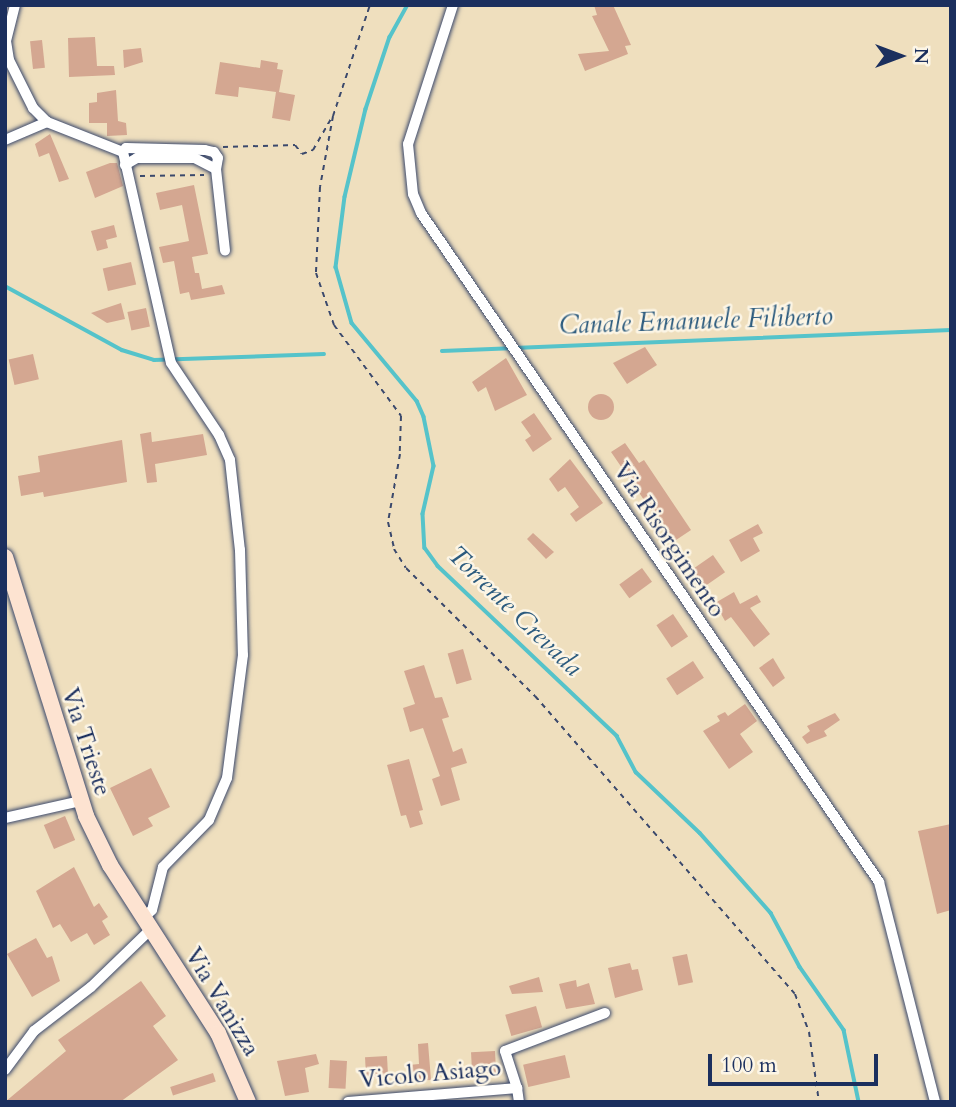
<!DOCTYPE html>
<html>
<head>
<meta charset="utf-8">
<style>
  body { margin:0 }
  #map { position:relative; width:956px; height:1107px; overflow:hidden; background:#efdfbe; font-family:Cardo,serif }
  div>[style] { position:absolute }
  [style*='--x'] { left:calc(var(--x)*1px); top:calc(var(--y)*1px); width:calc(var(--w)*1px); rotate:calc(var(--a)*1deg) }
  .stream>* { height:3.5px; margin:-1.75px; padding:0 1.75px; transform-origin:1.75px; border-radius:1.75px; background:#55c3ca }
  .building>* { inset:0; background:#d4a791; transform-origin:0 0 }
  .round { border-radius:50% }
  .path>* { height:2px; margin-top:-1px; transform-origin:0; background:repeating-linear-gradient(90deg,#3b496c 0 5px,transparent 0 10px) }
  .roads { filter:drop-shadow(0 0 2px #3b496c) drop-shadow(0 0 2px #3b496c) }
  .street>* { height:10px; margin:-5px; padding:0 5px; transform-origin:5px; border-radius:5px; background:#fff }
  .secondary>* { height:16px; margin:-8px; padding:0 8px; transform-origin:8px; border-radius:8px; background:#fde3d1 }
  span { translate:-50% -50%; white-space:nowrap; text-align:center; line-height:1.15; -webkit-text-stroke:5px #fcf5e5; paint-order:stroke }
  .street-label { font-size:24px; color:#1b2f5e }
  .water-label { font-size:26px; color:#2c5b7e; font-style:italic }
  .frame { position:absolute; inset:0; border:7px solid #1b2f5e; pointer-events:none }
  .north { position:absolute; left:865px; top:21px; width:70px; height:70px; -webkit-text-stroke:5px #fcf5e5; paint-order:stroke; rotate:90deg; font-size:19px; font-weight:700; line-height:28px; text-align:center; color:#1b2f5e }
  .north::after { content:''; display:block; margin:auto; width:24px; height:32px; background:#1b2f5e; clip-path:polygon(50% 0,100% 100%,50% 72%,0 100%) }
  .scale { position:absolute; left:708px; top:1054px; width:170px; height:32px; box-sizing:border-box; border:4px solid #1b2f5e; border-top:0; padding-left:9px; font-size:21px; line-height:24px; white-space:nowrap; color:#1b2f5e; -webkit-text-stroke:5px #fcf5e5; paint-order:stroke }
</style>
</head>
<body>
<div id="map">
  <div class="stream">
    <i style="--x:408;--y:5;--w:37;--a:119"></i>
    <i style="--x:390;--y:37;--w:76;--a:108.4"></i>
    <i style="--x:366;--y:109;--w:90;--a:103.4"></i>
    <i style="--x:345;--y:197;--w:71;--a:97.3"></i>
    <i style="--x:336;--y:267;--w:58;--a:74.1"></i>
    <i style="--x:352;--y:323;--w:102;--a:50.2"></i>
    <i style="--x:417;--y:401;--w:17;--a:66"></i>
    <i style="--x:424;--y:417;--w:50;--a:78.5"></i>
    <i style="--x:434;--y:466;--w:49;--a:102.9"></i>
    <i style="--x:423;--y:514;--w:34;--a:87"></i>
    <i style="--x:425;--y:548;--w:22;--a:54"></i>
    <i style="--x:438;--y:566;--w:247;--a:43.5"></i>
    <i style="--x:617;--y:736;--w:41;--a:62.2"></i>
    <i style="--x:636;--y:772;--w:88;--a:43.6"></i>
    <i style="--x:700;--y:833;--w:107;--a:48.4"></i>
    <i style="--x:771;--y:913;--w:61;--a:61.8"></i>
    <i style="--x:800;--y:967;--w:77;--a:55.1"></i>
    <i style="--x:844;--y:1030;--w:74;--a:78.2"></i>
    <i style="--x:5;--y:286;--w:133;--a:28.7"></i>
    <i style="--x:122;--y:350;--w:34;--a:17"></i>
    <i style="--x:154;--y:360;--w:170;--a:-2"></i>
    <i style="--x:442;--y:351;--w:509;--a:-2.36"></i>
  </div>
  <div class="building">
    <i style="clip-path:polygon(594px 5px,613px 5px,631px 45px,625px 46px,628px 54px,585px 71px,578px 54px,609px 51px,592px 16px,597px 15px)"></i>
    <i style="clip-path:polygon(95px 37px,97px 66px,114px 66px,115px 75px,69px 77px,68px 38px)"></i>
    <i style="left:42px;top:40px;width:28px;height:12px;rotate:84deg"></i>
    <i style="clip-path:polygon(141px 48px,143px 62px,124px 68px,123px 50px)"></i>
    <i style="clip-path:polygon(261px 60px,278px 63px,277px 69px,283px 70px,279px 92px,295px 95px,290px 121px,272px 118px,276px 92px,239px 87px,238px 97px,215px 94px,220px 62px,260px 68px)"></i>
    <i style="clip-path:polygon(116px 90px,118px 121px,126px 123px,127px 135px,107px 136px,107px 123px,89px 123px,89px 103px,97px 102px,97px 93px)"></i>
    <i style="clip-path:polygon(50px 134px,69px 179px,59px 182px,49px 153px,39px 157px,35px 144px)"></i>
    <i style="clip-path:polygon(110px 163px,117px 163px,123px 186px,95px 198px,86px 172px)"></i>
    <i style="clip-path:polygon(194px 185px,208px 254px,192px 257px,195px 273px,199px 273px,202px 289px,222px 285px,225px 294px,191px 300px,189px 292px,180px 294px,174px 261px,163px 263px,159px 247px,189px 241px,182px 205px,160px 210px,156px 193px)"></i>
    <i style="clip-path:polygon(114px 225px,117px 237px,106px 240px,108px 248px,97px 251px,91px 231px)"></i>
    <i style="left:131px;top:262px;width:23px;height:29px;rotate:77deg"></i>
    <i style="clip-path:polygon(121px 303px,125px 319px,107px 323px,91px 313px)"></i>
    <i style="left:146px;top:308px;width:19px;height:19px;rotate:78deg"></i>
    <i style="clip-path:polygon(645px 347px,657px 365px,627px 384px,613px 363px)"></i>
    <i style="left:33px;top:354px;width:26px;height:25px;rotate:77deg"></i>
    <i style="clip-path:polygon(506px 358px,527px 395px,495px 411px,486px 387px,478px 392px,472px 382px)"></i>
    <i class="round" style="left:588px;top:394px;width:26px;height:26px"></i>
    <i style="clip-path:polygon(534px 413px,552px 439px,533px 452px,525px 440px,531px 436px,521px 422px)"></i>
    <i style="clip-path:polygon(151px 432px,152px 442px,203px 434px,207px 455px,155px 464px,157px 482px,147px 483px,140px 434px)"></i>
    <i style="clip-path:polygon(122px 440px,127px 482px,44px 497px,43px 492px,21px 496px,18px 476px,40px 472px,38px 456px)"></i>
    <i style="clip-path:polygon(625px 443px,639px 463px,644px 460px,691px 530px,673px 542px,611px 452px)"></i>
    <i style="clip-path:polygon(570px 459px,603px 503px,576px 522px,570px 514px,579px 507px,565px 487px,558px 492px,549px 479px)"></i>
    <i style="clip-path:polygon(758px 524px,763px 533px,753px 538px,760px 551px,741px 562px,729px 540px)"></i>
    <i style="clip-path:polygon(533px 533px,554px 552px,546px 559px,527px 539px)"></i>
    <i style="left:713px;top:555px;width:21px;height:25px;rotate:55deg"></i>
    <i style="left:642px;top:568px;width:17px;height:28px;rotate:54deg"></i>
    <i style="clip-path:polygon(734px 592px,740px 604px,757px 595px,761px 602px,750px 608px,770px 634px,754px 647px,731px 617px,725px 621px,715px 603px)"></i>
    <i style="left:673px;top:614px;width:27px;height:20px;rotate:56deg"></i>
    <i style="left:463px;top:649px;width:32px;height:16px;rotate:74deg"></i>
    <i style="clip-path:polygon(773px 658px,785px 678px,773px 687px,759px 668px)"></i>
    <i style="left:693px;top:661px;width:20px;height:32px;rotate:57deg"></i>
    <i style="clip-path:polygon(424px 665px,435px 698px,442px 697px,449px 717px,442px 719px,453px 752px,462px 748px,467px 763px,451px 768px,460px 800px,441px 806px,432px 779px,440px 776px,423px 728px,410px 732px,403px 708px,415px 704px,404px 671px)"></i>
    <i style="clip-path:polygon(745px 704px,757px 721px,740px 734px,753px 752px,729px 769px,703px 731px,720px 721px,717px 716px,725px 712px,728px 716px)"></i>
    <i style="clip-path:polygon(835px 713px,840px 720px,824px 731px,827px 736px,807px 744px,802px 737px,810px 731px,807px 726px)"></i>
    <i style="clip-path:polygon(409px 759px,423px 810px,419px 811px,423px 824px,410px 828px,406px 815px,401px 816px,387px 765px)"></i>
    <i style="clip-path:polygon(151px 768px,170px 807px,148px 818px,153px 826px,133px 836px,110px 788px)"></i>
    <i style="left:65px;top:816px;width:26px;height:23px;rotate:67deg"></i>
    <i style="clip-path:polygon(951px 824px,951px 910px,937px 914px,918px 831px)"></i>
    <i style="clip-path:polygon(74px 867px,94px 907px,99px 903px,108px 917px,102px 921px,110px 935px,94px 945px,87px 933px,71px 942px,60px 924px,53px 928px,36px 891px)"></i>
    <i style="clip-path:polygon(36px 938px,47px 958px,52px 956px,60px 981px,32px 997px,7px 954px)"></i>
    <i style="left:687px;top:954px;width:29px;height:15px;rotate:78deg"></i>
    <i style="clip-path:polygon(630px 963px,632px 970px,638px 969px,643px 990px,615px 998px,608px 968px)"></i>
    <i style="clip-path:polygon(539px 977px,543px 992px,512px 994px,509px 986px)"></i>
    <i style="clip-path:polygon(576px 980px,577px 987px,589px 983px,595px 1004px,566px 1009px,559px 984px)"></i>
    <i style="clip-path:polygon(141px 981px,166px 1016px,153px 1026px,178px 1060px,120px 1102px,5px 1102px,66px 1051px,58px 1040px)"></i>
    <i style="left:536px;top:1006px;width:22px;height:32px;rotate:74deg"></i>
    <i style="clip-path:polygon(428px 1043px,431px 1080px,410px 1081px,409px 1065px,419px 1064px,418px 1044px)"></i>
    <i style="left:495px;top:1051px;width:22px;height:24px;rotate:87deg"></i>
    <i style="clip-path:polygon(316px 1054px,319px 1064px,305px 1068px,309px 1092px,285px 1096px,277px 1061px)"></i>
    <i style="left:565px;top:1055px;width:23px;height:43px;rotate:77deg"></i>
    <i style="left:387px;top:1056px;width:21px;height:22px;rotate:87deg"></i>
    <i style="left:330px;top:1060px;width:17px;height:28px;rotate:3deg"></i>
    <i style="left:213px;top:1073px;width:9px;height:45px;rotate:72deg"></i>
  </div>
  <div class="path">
    <i style="--x:333;--y:116;--w:72;--a:100.4"></i>
    <i style="--x:320;--y:187;--w:86;--a:92.7"></i>
    <i style="--x:316;--y:273;--w:55;--a:70.9"></i>
    <i style="--x:334;--y:325;--w:113;--a:53.6"></i>
    <i style="--x:401;--y:416;--w:38;--a:92"></i>
    <i style="--x:400;--y:454;--w:69;--a:100"></i>
    <i style="--x:388;--y:522;--w:28;--a:77"></i>
    <i style="--x:394;--y:549;--w:22;--a:58"></i>
    <i style="--x:406;--y:568;--w:182;--a:44.8"></i>
    <i style="--x:535;--y:696;--w:395;--a:48.9"></i>
    <i style="--x:795;--y:994;--w:40;--a:69.8"></i>
    <i style="--x:809;--y:1032;--w:71;--a:81.9"></i>
    <i style="--x:223;--y:147;--w:72;--a:-1.6"></i>
    <i style="--x:295;--y:145;--w:11;--a:52"></i>
    <i style="--x:302;--y:154;--w:12;--a:-20"></i>
    <i style="--x:313;--y:150;--w:39;--a:-60"></i>
    <i style="--x:333;--y:116;--w:117;--a:-71.6"></i>
    <i style="--x:140;--y:176;--w:64;--a:-0.9"></i>
  </div>
  <div class="roads">
    <div class="street">
      <i style="--x:15;--y:5;--w:37;--a:104"></i>
      <i style="--x:6;--y:41;--w:19;--a:81"></i>
      <i style="--x:9;--y:60;--w:54;--a:63.4"></i>
      <i style="--x:33;--y:108;--w:20;--a:45"></i>
      <i style="--x:47;--y:122;--w:82;--a:21.5"></i>
      <i style="--x:123;--y:152;--w:216;--a:77.2"></i>
      <i style="--x:171;--y:363;--w:87;--a:56.3"></i>
      <i style="--x:219;--y:435;--w:27;--a:66"></i>
      <i style="--x:230;--y:460;--w:91;--a:83.7"></i>
      <i style="--x:240;--y:550;--w:105;--a:88.4"></i>
      <i style="--x:243;--y:655;--w:124;--a:97.4"></i>
      <i style="--x:227;--y:778;--w:46;--a:113.2"></i>
      <i style="--x:209;--y:820;--w:66;--a:134.4"></i>
      <i style="--x:163;--y:867;--w:44;--a:104.3"></i>
      <i style="--x:152;--y:910;--w:12;--a:138"></i>
      <i style="--x:453;--y:5;--w:146;--a:107.9"></i>
      <i style="--x:408;--y:144;--w:50;--a:84.3"></i>
      <i style="--x:413;--y:194;--w:21;--a:67"></i>
      <i style="--x:421;--y:213;--w:811;--a:55.6"></i>
      <i style="--x:879;--y:882;--w:227;--a:75.7"></i>
      <i style="--x:5;--y:140;--w:46;--a:-23.2"></i>
      <i style="--x:123;--y:152;--w:5;--a:-53"></i>
      <i style="--x:126;--y:148;--w:79;--a:1.5"></i>
      <i style="--x:205;--y:150;--w:9;--a:13"></i>
      <i style="--x:214;--y:152;--w:7;--a:56"></i>
      <i style="--x:218;--y:158;--w:11;--a:100"></i>
      <i style="--x:216;--y:169;--w:25;--a:-153"></i>
      <i style="--x:194;--y:158;--w:57;--a:180"></i>
      <i style="--x:137;--y:158;--w:14;--a:150"></i>
      <i style="--x:216;--y:169;--w:82;--a:83.7"></i>
      <i style="--x:5;--y:818;--w:78;--a:-12.6"></i>
      <i style="--x:5;--y:1070;--w:49;--a:-53.4"></i>
      <i style="--x:34;--y:1031;--w:72;--a:-37.7"></i>
      <i style="--x:91;--y:987;--w:83;--a:-44"></i>
      <i style="--x:517;--y:1088;--w:39;--a:-108"></i>
      <i style="--x:505;--y:1051;--w:107;--a:-20.8"></i>
      <i style="--x:348;--y:1102;--w:170;--a:-4.7"></i>
      <i style="--x:517;--y:1088;--w:14;--a:82"></i>
    </div>
    <div class="secondary">
      <i style="--x:5;--y:557;--w:271;--a:72.6"></i>
      <i style="--x:86;--y:816;--w:55;--a:63.9"></i>
      <i style="--x:110;--y:865;--w:200;--a:57.3"></i>
      <i style="--x:218;--y:1033;--w:75;--a:66.5"></i>
    </div>
  </div>
  <div class="street-label">
    <span style="left:669px;top:540px;rotate:56deg">Via Risorgimento</span>
    <span style="left:86px;top:742px;rotate:72deg">Via Trieste</span>
    <span style="left:222px;top:1002px;rotate:59deg">Via Vanizza</span>
    <span style="left:430px;top:1074px;rotate:-5deg">Vicolo Asiago</span>
  </div>
  <div class="water-label">
    <span style="left:696px;top:321px;rotate:-2deg">Canale Emanuele Filiberto</span>
    <span style="left:515px;top:611px;rotate:44deg">Torrente Crevada</span>
  </div>
  <div class="frame"></div>
  <div class="north">N</div>
  <div class="scale">100 m</div>
</div>
</body>
</html>
